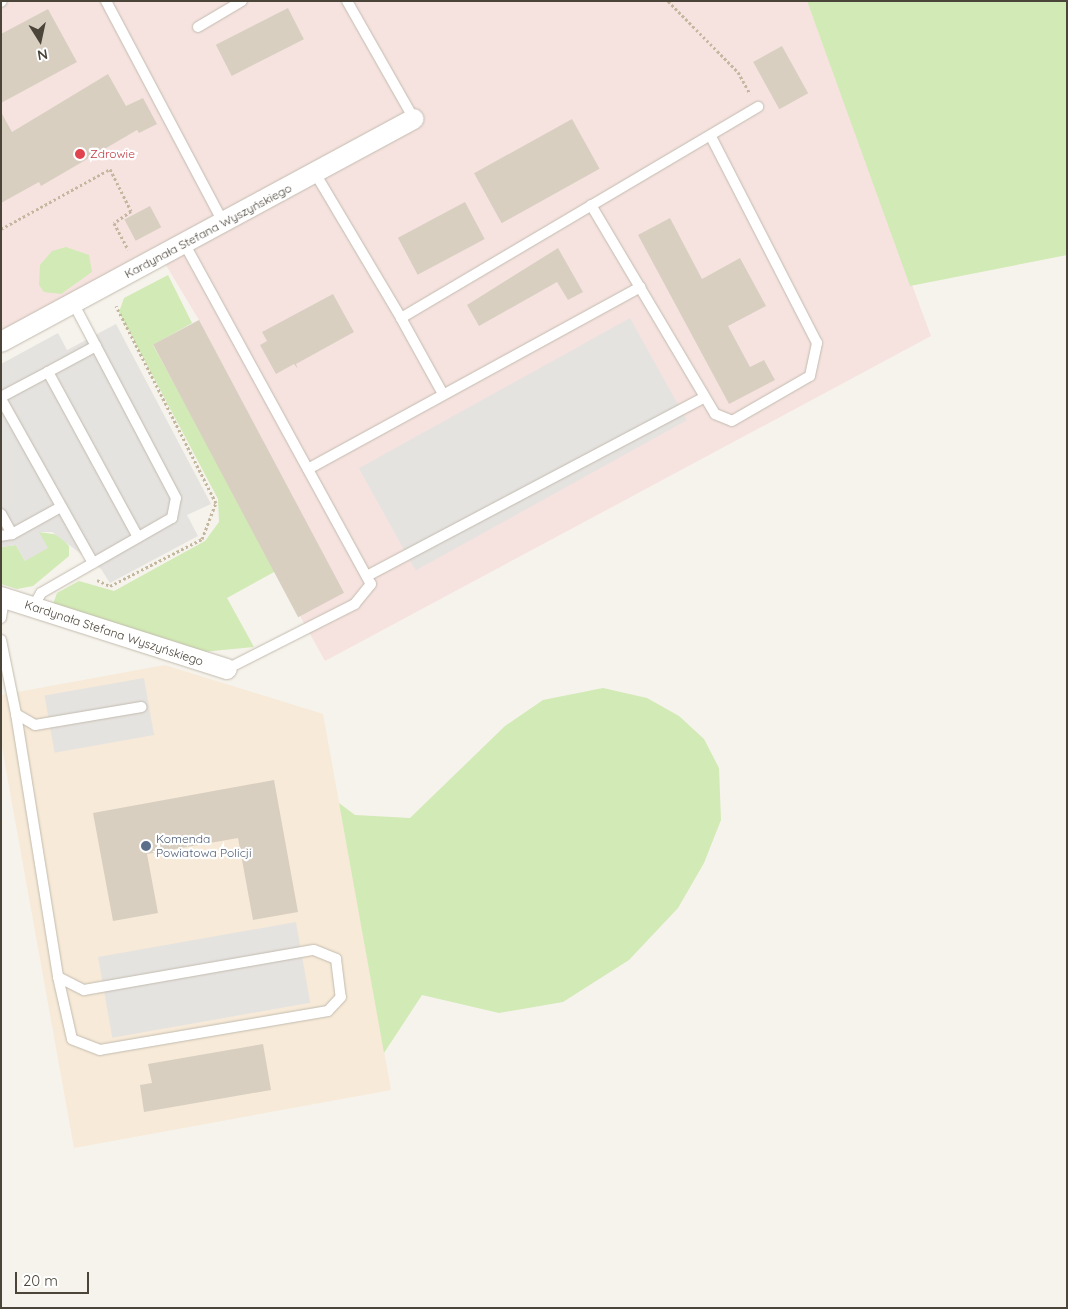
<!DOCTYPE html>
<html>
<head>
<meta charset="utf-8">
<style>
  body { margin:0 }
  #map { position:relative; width:1068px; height:1309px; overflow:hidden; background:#f6f3ec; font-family:Quicksand,sans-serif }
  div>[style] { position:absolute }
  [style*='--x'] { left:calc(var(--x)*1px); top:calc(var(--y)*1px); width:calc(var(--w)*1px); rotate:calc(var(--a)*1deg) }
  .commercial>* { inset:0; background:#f7ead8 }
  .medical>* { inset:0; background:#f6e3e0 }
  .green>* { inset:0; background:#d2eab5 }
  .parking>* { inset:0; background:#e5e3e0; transform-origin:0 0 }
  .building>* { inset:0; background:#d8cfc1; transform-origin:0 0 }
  .path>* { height:3px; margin-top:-1.5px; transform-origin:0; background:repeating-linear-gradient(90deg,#c4b79f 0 2.5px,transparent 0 5px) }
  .roads { filter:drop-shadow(0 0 1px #c2bbae) drop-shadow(0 0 1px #c2bbae) }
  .service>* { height:10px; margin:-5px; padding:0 5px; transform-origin:5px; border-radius:5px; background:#fff }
  .minor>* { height:20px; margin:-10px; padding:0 10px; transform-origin:10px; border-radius:10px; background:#fff }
  .dots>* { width:14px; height:14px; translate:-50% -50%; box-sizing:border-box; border:2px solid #fff; border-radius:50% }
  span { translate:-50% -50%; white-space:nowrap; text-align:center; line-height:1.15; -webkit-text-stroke:4.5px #fff; paint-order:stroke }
  .health-label { font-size:12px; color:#be3a42 }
  .left { translate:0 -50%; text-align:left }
  .street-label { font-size:12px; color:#4b4439 }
  .service-label { font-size:12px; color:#4e5e75 }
  .frame { position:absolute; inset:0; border:2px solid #4b4439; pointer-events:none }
  .north { position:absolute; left:15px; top:15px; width:50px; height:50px; -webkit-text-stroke:4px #fff; paint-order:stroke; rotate:170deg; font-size:14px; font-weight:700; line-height:20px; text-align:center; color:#4b4439 }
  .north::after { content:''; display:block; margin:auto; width:18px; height:22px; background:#4b4439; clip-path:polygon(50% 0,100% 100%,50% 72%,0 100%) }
  .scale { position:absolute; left:15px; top:1272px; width:74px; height:22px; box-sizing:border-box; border:2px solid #4b4439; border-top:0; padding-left:6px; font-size:15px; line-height:18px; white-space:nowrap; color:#4b4439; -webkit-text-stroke:4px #fff; paint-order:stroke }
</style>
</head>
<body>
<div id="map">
  <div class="commercial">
    <i style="clip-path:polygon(165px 665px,323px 714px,391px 1090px,74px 1148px,1px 742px,1px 695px)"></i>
  </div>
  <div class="medical">
    <i style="clip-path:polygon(1px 1px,807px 1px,931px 336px,325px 661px,275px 571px,199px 320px,155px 247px,1px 332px)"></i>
  </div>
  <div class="green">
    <i style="clip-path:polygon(807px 1px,1067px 1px,1067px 255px,910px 286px)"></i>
    <i style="clip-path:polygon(66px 247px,89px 255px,92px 272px,61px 294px,44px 292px,39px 285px,40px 265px,52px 251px)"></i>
    <i style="clip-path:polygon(168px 275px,192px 323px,153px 345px,276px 571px,227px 598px,254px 647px,202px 652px,53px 604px,57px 593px,79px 581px,114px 591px,205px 541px,219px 522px,218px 499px,119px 312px,124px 298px)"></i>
    <i style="clip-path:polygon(39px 532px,59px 535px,69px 546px,69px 556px,33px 586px,17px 589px,1px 584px,1px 547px,16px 545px,25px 561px)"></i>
    <i style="clip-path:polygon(603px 688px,647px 698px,679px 716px,704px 739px,719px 768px,721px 820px,704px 863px,678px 908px,629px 960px,563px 1002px,499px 1013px,422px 995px,384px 1053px,339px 803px,355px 815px,410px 818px,505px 726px,543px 700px)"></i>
  </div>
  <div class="parking">
    <i style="left:630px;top:318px;width:117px;height:310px;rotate:61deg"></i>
    <i style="clip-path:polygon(116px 324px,211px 504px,187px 515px,198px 536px,110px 583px,101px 569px,52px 532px,39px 532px,48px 548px,25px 561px,16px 545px,1px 547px,1px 364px,58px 333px,67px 350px)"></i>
    <i style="left:144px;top:678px;width:58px;height:101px;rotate:80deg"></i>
    <i style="left:296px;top:922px;width:82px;height:201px;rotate:80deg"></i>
  </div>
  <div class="building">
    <i style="left:288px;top:8px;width:35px;height:81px;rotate:63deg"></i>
    <i style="clip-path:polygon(48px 9px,77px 62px,1px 103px,1px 34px)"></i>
    <i style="left:782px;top:46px;width:54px;height:33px;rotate:61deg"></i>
    <i style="clip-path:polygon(108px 74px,126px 106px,143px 98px,157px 124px,139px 133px,137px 130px,41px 186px,39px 182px,1px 203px,1px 112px,12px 132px)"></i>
    <i style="left:572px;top:119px;width:57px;height:112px;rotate:61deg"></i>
    <i style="left:465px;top:202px;width:42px;height:76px;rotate:62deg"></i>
    <i style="left:150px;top:206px;width:24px;height:29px;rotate:62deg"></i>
    <i style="clip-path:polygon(670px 218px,702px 279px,740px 258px,766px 306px,728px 326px,750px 367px,764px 360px,775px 380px,729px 404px,638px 235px)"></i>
    <i style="clip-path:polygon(558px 248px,583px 292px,568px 300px,557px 282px,479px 326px,467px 305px)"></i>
    <i style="clip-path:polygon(333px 294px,354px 332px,296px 364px,298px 369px,294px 364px,276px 374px,260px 345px,267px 341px,262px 332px)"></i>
    <i style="left:199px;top:320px;width:309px;height:52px;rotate:62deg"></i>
    <i style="clip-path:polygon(274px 780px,298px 912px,253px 920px,238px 838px,147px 854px,158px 913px,113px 921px,93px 813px)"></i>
    <i style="clip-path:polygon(263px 1044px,271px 1090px,144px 1112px,140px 1085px,152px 1083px,148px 1064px)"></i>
  </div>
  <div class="path">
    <i style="--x:668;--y:1;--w:100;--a:45.4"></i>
    <i style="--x:738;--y:72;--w:25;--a:61"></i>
    <i style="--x:1;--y:229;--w:124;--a:-28.8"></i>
    <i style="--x:110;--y:169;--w:47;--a:63.4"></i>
    <i style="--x:131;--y:211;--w:21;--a:145"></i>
    <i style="--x:114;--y:223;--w:30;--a:62"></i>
    <i style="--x:97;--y:580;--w:14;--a:25"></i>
    <i style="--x:110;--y:586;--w:103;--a:-27.1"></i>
    <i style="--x:202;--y:539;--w:39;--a:-69"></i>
    <i style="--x:216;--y:503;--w:221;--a:-116.9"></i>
  </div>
  <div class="roads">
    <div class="service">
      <i style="--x:106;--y:1;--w:250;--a:62.1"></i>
      <i style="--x:347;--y:1;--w:136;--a:60.4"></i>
      <i style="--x:1;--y:2;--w:1;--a:-45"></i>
      <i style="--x:198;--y:27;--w:51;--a:-30.6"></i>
      <i style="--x:315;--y:173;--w:169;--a:59.3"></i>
      <i style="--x:401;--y:318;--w:415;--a:-30.6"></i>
      <i style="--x:591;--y:205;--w:243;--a:59.3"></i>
      <i style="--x:715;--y:414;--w:18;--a:22"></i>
      <i style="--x:732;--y:421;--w:90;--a:-30"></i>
      <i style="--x:810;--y:376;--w:34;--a:-78"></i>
      <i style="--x:817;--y:343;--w:232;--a:-117.2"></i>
      <i style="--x:184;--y:243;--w:389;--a:61.3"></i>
      <i style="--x:371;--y:584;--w:26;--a:129"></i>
      <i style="--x:355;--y:604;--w:144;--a:153.1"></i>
      <i style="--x:401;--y:318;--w:87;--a:61.1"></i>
      <i style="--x:96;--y:346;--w:55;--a:151.6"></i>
      <i style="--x:48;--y:372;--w:188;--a:61.4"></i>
      <i style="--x:1;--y:397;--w:53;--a:-28"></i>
      <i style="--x:1;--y:399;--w:188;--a:60.7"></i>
      <i style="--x:308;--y:469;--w:379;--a:-28.7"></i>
      <i style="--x:1;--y:514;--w:23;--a:61"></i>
      <i style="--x:12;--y:534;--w:11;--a:170"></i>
      <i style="--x:12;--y:534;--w:56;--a:-28.9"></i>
      <i style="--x:367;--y:576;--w:382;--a:-27.9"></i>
      <i style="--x:33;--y:607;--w:16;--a:-60"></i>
      <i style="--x:41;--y:593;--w:151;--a:-29.8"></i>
      <i style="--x:172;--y:518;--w:20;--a:-79"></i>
      <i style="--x:176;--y:498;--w:221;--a:-117.8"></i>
      <i style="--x:1;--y:618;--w:20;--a:-81"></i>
      <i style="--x:1;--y:640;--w:76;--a:78.5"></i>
      <i style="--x:16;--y:714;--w:22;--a:30"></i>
      <i style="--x:35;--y:725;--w:108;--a:-9.6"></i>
      <i style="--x:16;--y:714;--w:266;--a:80.9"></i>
      <i style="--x:58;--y:977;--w:29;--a:27"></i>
      <i style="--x:84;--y:990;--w:233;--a:-9.9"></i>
      <i style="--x:314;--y:950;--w:24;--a:22"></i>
      <i style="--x:336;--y:959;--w:38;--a:83"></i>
      <i style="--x:341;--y:997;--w:19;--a:133"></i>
      <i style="--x:328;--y:1011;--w:231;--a:170.3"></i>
      <i style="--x:100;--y:1050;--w:30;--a:-159"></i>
      <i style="--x:72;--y:1039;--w:64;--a:-102.7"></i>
    </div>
    <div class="minor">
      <i style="--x:1;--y:342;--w:469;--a:-28.4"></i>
      <i style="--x:1;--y:597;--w:237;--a:17.7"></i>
    </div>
  </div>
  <div class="dots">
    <i style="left:80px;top:154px;background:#e0444e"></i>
    <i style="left:146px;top:846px;background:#5c6f8a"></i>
  </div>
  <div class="health-label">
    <span class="left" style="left:90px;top:154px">Zdrowie</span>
  </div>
  <div class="street-label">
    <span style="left:208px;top:231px;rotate:-28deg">Kardynała Stefana Wyszyńskiego</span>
    <span style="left:114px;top:633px;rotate:18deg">Kardynała Stefana Wyszyńskiego</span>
  </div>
  <div class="service-label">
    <span class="left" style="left:156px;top:846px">Komenda<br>Powiatowa Policji</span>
  </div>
  <div class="frame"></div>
  <div class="north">N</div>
  <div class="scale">20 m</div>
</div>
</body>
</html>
